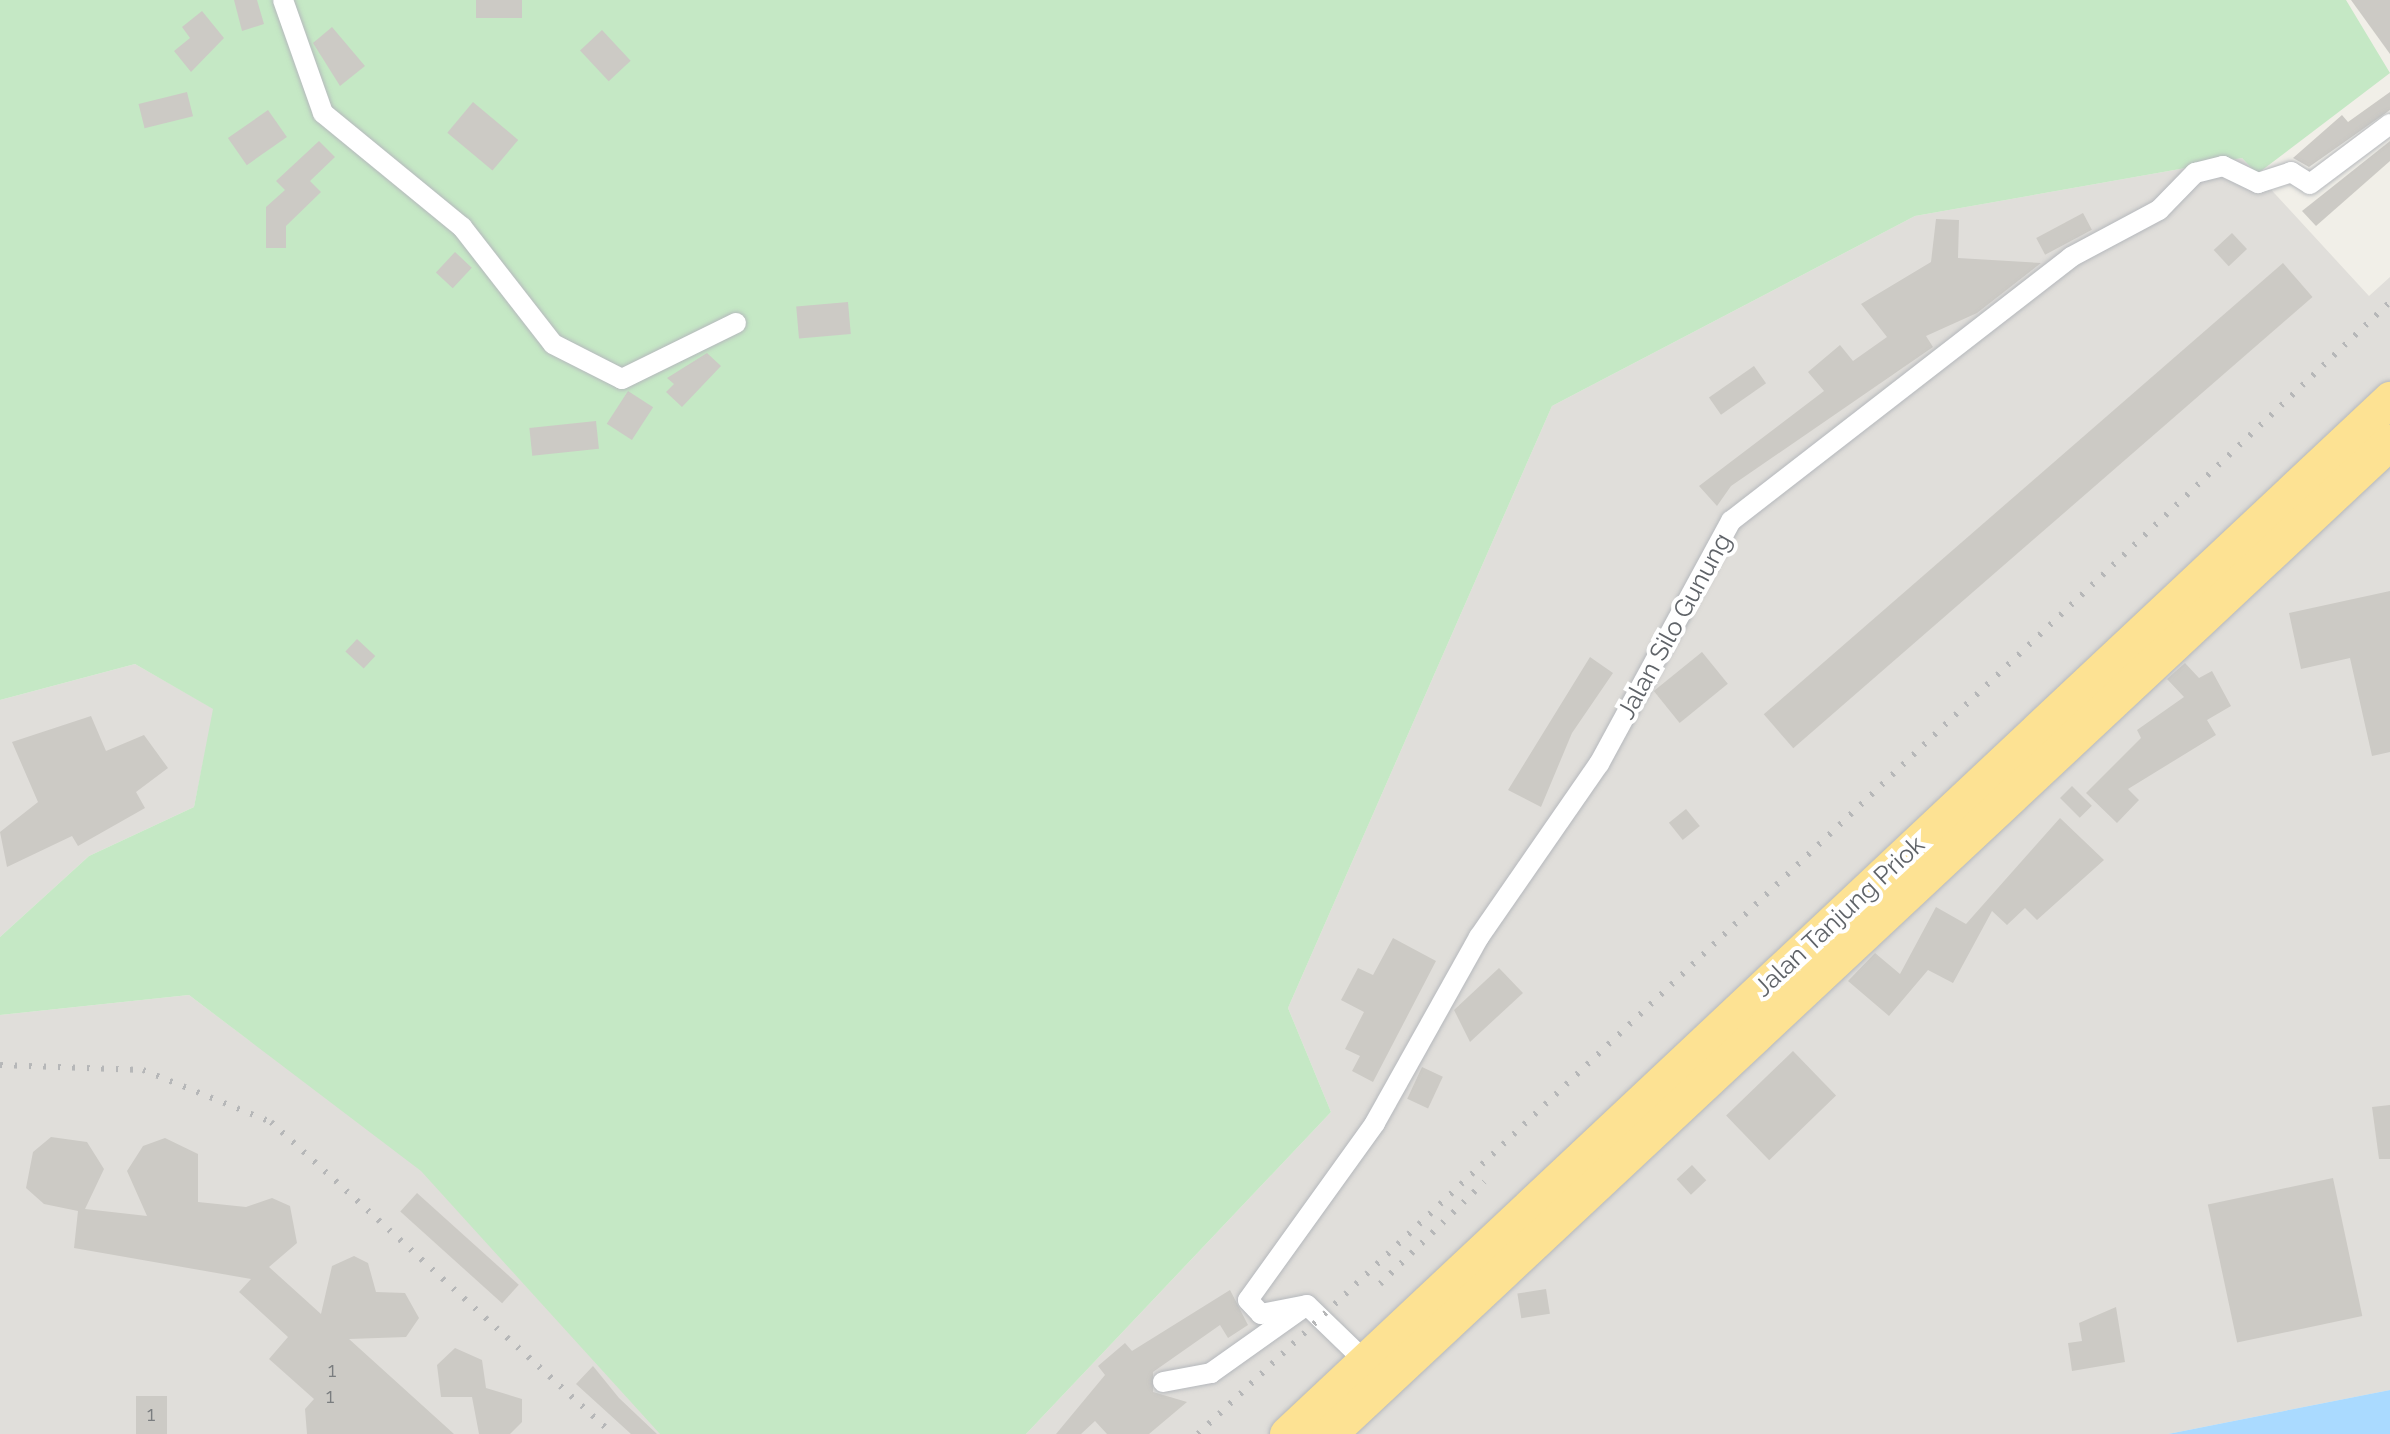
<!DOCTYPE html>
<html>
<head>
<meta charset="utf-8">
<style>
  body { margin:0 }
  #map { position:relative; width:2390px; height:1434px; overflow:hidden; background:#f1efe8; font-family:Raleway,sans-serif }
  div>[style] { position:absolute }
  [style*='--x'] { left:calc(var(--x)*1px); top:calc(var(--y)*1px); width:calc(var(--w)*1px); rotate:calc(var(--a)*1deg) }
  .industrial>* { inset:0; background:#e0deda }
  .green>* { inset:0; background:#c5e8c5 }
  .water>* { inset:0; background:#aadaff }
  .building>* { inset:0; background:#cccac5; transform-origin:0 0 }
  .roads { filter:drop-shadow(0 0 2px #b5b8bc) drop-shadow(0 0 2px #b5b8bc) }
  .street>* { height:20px; margin:-10px; padding:0 10px; transform-origin:10px; border-radius:10px; background:#fff }
  .highway>* { height:35px; margin:-17.5px; padding:0 17.5px; transform-origin:17.5px; border-radius:17.5px; background:#fde293 }
  .rail>* { height:6px; margin-top:-3px; transform-origin:0; background:repeating-linear-gradient(90deg,#b6b7b8 0 2.5px,transparent 0 14.5px) }
  span { translate:-50% -50%; white-space:nowrap; text-align:center; line-height:1.15; -webkit-text-stroke:8px #fff; paint-order:stroke }
  .number-label { font-size:20px; color:#7a7d7f }
  .number-label span { -webkit-text-stroke-width:0 }
  .street-label { font-size:25px; color:#5f6368 }
</style>
</head>
<body>
<div id="map">
  <div class="industrial">
    <i style="clip-path:polygon(2242px 158px,2369px 296px,2390px 277px,2390px 1390px,2168px 1434px,1026px 1434px,1331px 1112px,1288px 1008px,1552px 406px,1915px 216px)"></i>
    <i style="clip-path:polygon(135px 664px,214px 709px,194px 807px,89px 856px,0 937px,0 700px)"></i>
    <i style="clip-path:polygon(189px 995px,250px 1041px,331px 1040px,745px 1434px,0 1434px,0 1015px)"></i>
  </div>
  <div class="green">
    <i style="clip-path:polygon(0 0,2346px 0,2390px 73px,2257px 174px,2242px 158px,1915px 216px,1552px 406px,1288px 1008px,1331px 1112px,1026px 1434px,660px 1434px,421px 1171px,189px 995px,0 1015px,0 937px,89px 856px,194px 807px,213px 709px,135px 664px,0 700px)"></i>
  </div>
  <div class="water">
    <i style="clip-path:polygon(2390px 1390px,2390px 1434px,2168px 1434px)"></i>
  </div>
  <div class="building">
    <i style="clip-path:polygon(234px 0,257px 0,264px 24px,242px 31px)"></i>
    <i style="left:476px;top:0;width:46px;height:18px"></i>
    <i style="clip-path:polygon(2351px 0,2390px 0,2390px 54px)"></i>
    <i style="clip-path:polygon(202px 11px,224px 38px,191px 72px,174px 51px,190px 38px,182px 27px)"></i>
    <i style="clip-path:polygon(332px 27px,365px 66px,340px 86px,313px 43px)"></i>
    <i style="left:602px;top:30px;width:42px;height:30px;rotate:47deg"></i>
    <i style="left:187px;top:92px;width:25px;height:50px;rotate:76deg"></i>
    <i style="clip-path:polygon(2390px 92px,2390px 110px,2309px 167px,2293px 158px,2342px 115px,2348px 122px)"></i>
    <i style="left:473px;top:102px;width:59px;height:40px;rotate:40deg"></i>
    <i style="left:268px;top:110px;width:33px;height:49px;rotate:55deg"></i>
    <i style="clip-path:polygon(319px 141px,335px 157px,310px 181px,321px 192px,286px 226px,286px 248px,266px 248px,266px 207px,285px 190px,276px 181px)"></i>
    <i style="clip-path:polygon(2390px 141px,2390px 161px,2316px 226px,2302px 211px)"></i>
    <i style="left:2083px;top:213px;width:19px;height:53px;rotate:62deg"></i>
    <i style="clip-path:polygon(1936px 219px,1959px 220px,1958px 258px,2041px 263px,1977px 313px,1926px 336px,1933px 347px,1731px 486px,1717px 506px,1699px 486px,1824px 391px,1808px 372px,1840px 345px,1853px 361px,1887px 337px,1861px 304px,1931px 262px)"></i>
    <i style="left:2232px;top:233px;width:22px;height:25px;rotate:47deg"></i>
    <i style="left:455px;top:252px;width:23px;height:28px;rotate:43deg"></i>
    <i style="left:2283px;top:263px;width:45px;height:688px;rotate:49deg"></i>
    <i style="left:848px;top:302px;width:32px;height:52px;rotate:85deg"></i>
    <i style="clip-path:polygon(707px 353px,721px 366px,682px 407px,666px 392px,674px 384px,667px 378px)"></i>
    <i style="left:1754px;top:366px;width:21px;height:55px;rotate:55deg"></i>
    <i style="left:628px;top:391px;width:30px;height:39px;rotate:33deg"></i>
    <i style="left:596px;top:421px;width:28px;height:67px;rotate:84deg"></i>
    <i style="clip-path:polygon(2390px 591px,2390px 752px,2372px 756px,2350px 658px,2301px 669px,2289px 613px)"></i>
    <i style="left:357px;top:639px;width:25px;height:17px;rotate:43deg"></i>
    <i style="left:1702px;top:652px;width:41px;height:62px;rotate:51deg"></i>
    <i style="clip-path:polygon(1590px 657px,1613px 673px,1572px 733px,1541px 807px,1508px 790px)"></i>
    <i style="clip-path:polygon(2185px 663px,2199px 678px,2212px 671px,2231px 706px,2207px 720px,2216px 735px,2128px 789px,2139px 800px,2117px 823px,2086px 793px,2141px 738px,2137px 730px,2184px 697px,2167px 679px)"></i>
    <i style="clip-path:polygon(91px 716px,106px 751px,144px 735px,168px 768px,136px 792px,145px 808px,78px 846px,72px 836px,7px 867px,0 832px,38px 802px,12px 742px)"></i>
    <i style="left:2072px;top:786px;width:28px;height:17px;rotate:45deg"></i>
    <i style="left:1686px;top:809px;width:22px;height:22px;rotate:51deg"></i>
    <i style="clip-path:polygon(2060px 818px,2104px 860px,2037px 920px,2025px 908px,2007px 925px,1992px 911px,1953px 983px,1928px 970px,1889px 1016px,1848px 981px,1875px 953px,1900px 974px,1936px 907px,1966px 924px)"></i>
    <i style="clip-path:polygon(1393px 938px,1436px 961px,1373px 1082px,1352px 1071px,1360px 1056px,1345px 1049px,1364px 1012px,1341px 1000px,1358px 968px,1373px 975px)"></i>
    <i style="clip-path:polygon(1499px 968px,1523px 993px,1470px 1042px,1454px 1010px)"></i>
    <i style="left:1793px;top:1051px;width:62px;height:93px;rotate:46deg"></i>
    <i style="left:1422px;top:1067px;width:23px;height:35px;rotate:25deg"></i>
    <i style="clip-path:polygon(2390px 1105px,2390px 1159px,2379px 1159px,2372px 1107px)"></i>
    <i style="clip-path:polygon(51px 1137px,87px 1142px,104px 1169px,85px 1209px,147px 1216px,127px 1171px,143px 1146px,165px 1138px,198px 1154px,198px 1202px,246px 1207px,272px 1198px,290px 1206px,297px 1243px,269px 1267px,321px 1314px,332px 1266px,354px 1256px,368px 1263px,376px 1292px,405px 1293px,419px 1318px,406px 1337px,349px 1339px,454px 1434px,307px 1434px,305px 1409px,314px 1399px,269px 1359px,288px 1337px,239px 1292px,251px 1279px,74px 1248px,78px 1211px,44px 1204px,26px 1188px,33px 1152px)"></i>
    <i style="left:1692px;top:1165px;width:21px;height:21px;rotate:47deg"></i>
    <i style="left:2333px;top:1178px;width:141px;height:128px;rotate:78deg"></i>
    <i style="left:417px;top:1193px;width:137px;height:25px;rotate:42deg"></i>
    <i style="left:1546px;top:1289px;width:25px;height:29px;rotate:81deg"></i>
    <i style="clip-path:polygon(1230px 1290px,1248px 1325px,1228px 1338px,1220px 1325px,1153px 1372px,1153px 1392px,1187px 1402px,1149px 1434px,1107px 1434px,1095px 1421px,1081px 1434px,1056px 1434px,1105px 1375px,1098px 1366px,1125px 1343px,1132px 1351px)"></i>
    <i style="clip-path:polygon(2116px 1307px,2125px 1362px,2072px 1371px,2068px 1343px,2082px 1341px,2079px 1323px)"></i>
    <i style="clip-path:polygon(455px 1348px,482px 1360px,486px 1388px,522px 1399px,522px 1422px,510px 1434px,479px 1434px,472px 1397px,441px 1397px,437px 1365px)"></i>
    <i style="clip-path:polygon(593px 1366px,619px 1398px,657px 1434px,631px 1434px,576px 1384px)"></i>
    <i style="left:136px;top:1396px;width:31px;height:38px"></i>
  </div>
  <div class="roads">
    <div class="street">
      <i style="--x:283;--y:0;--w:120;--a:70.5"></i>
      <i style="--x:323;--y:113;--w:180;--a:39.4"></i>
      <i style="--x:462;--y:227;--w:148;--a:52.1"></i>
      <i style="--x:553;--y:344;--w:77;--a:26.9"></i>
      <i style="--x:622;--y:379;--w:127;--a:-26.2"></i>
      <i style="--x:1307;--y:1305;--w:47;--a:168.9"></i>
      <i style="--x:1261;--y:1314;--w:19;--a:-133"></i>
      <i style="--x:1248;--y:1300;--w:218;--a:-54.3"></i>
      <i style="--x:1375;--y:1123;--w:213;--a:-60.8"></i>
      <i style="--x:1479;--y:937;--w:211;--a:-55.3"></i>
      <i style="--x:1599;--y:764;--w:277;--a:-61.5"></i>
      <i style="--x:1731;--y:521;--w:430;--a:-37.8"></i>
      <i style="--x:2071;--y:257;--w:100;--a:-28.1"></i>
      <i style="--x:2159;--y:210;--w:52;--a:-45.8"></i>
      <i style="--x:2195;--y:173;--w:29;--a:-14"></i>
      <i style="--x:2223;--y:166;--w:39;--a:26"></i>
      <i style="--x:2258;--y:183;--w:35;--a:-18"></i>
      <i style="--x:2291;--y:172;--w:22;--a:32"></i>
      <i style="--x:2310;--y:184;--w:100;--a:-36.9"></i>
      <i style="--x:1307;--y:1305;--w:78;--a:44"></i>
      <i style="--x:1163;--y:1382;--w:49;--a:-10.6"></i>
      <i style="--x:1211;--y:1373;--w:110;--a:-35.4"></i>
    </div>
    <div class="highway">
      <i style="--x:1287;--y:1434;--w:1513;--a:-43.18"></i>
      <i style="--x:1329;--y:1434;--w:1453;--a:-43.08"></i>
    </div>
  </div>
  <div class="rail">
    <i style="--x:0;--y:1065;--w:143;--a:2"></i>
    <i style="--x:143;--y:1070;--w:138;--a:22.1"></i>
    <i style="--x:271;--y:1122;--w:463;--a:42.4"></i>
    <i style="--x:1380;--y:1284;--w:146;--a:-44.4"></i>
    <i style="--x:1198;--y:1434;--w:1644;--a:-43.52"></i>
  </div>
  <div class="number-label">
    <span style="left:332px;top:1370px">1</span>
    <span style="left:330px;top:1396px">1</span>
    <span style="left:151px;top:1414px">1</span>
  </div>
  <div class="street-label">
    <span style="left:1674px;top:626px;rotate:-61deg">Jalan Silo Gunung</span>
    <span style="left:1839px;top:916px;rotate:-43deg">Jalan Tanjung Priok</span>
  </div>
</div>
</body>
</html>
